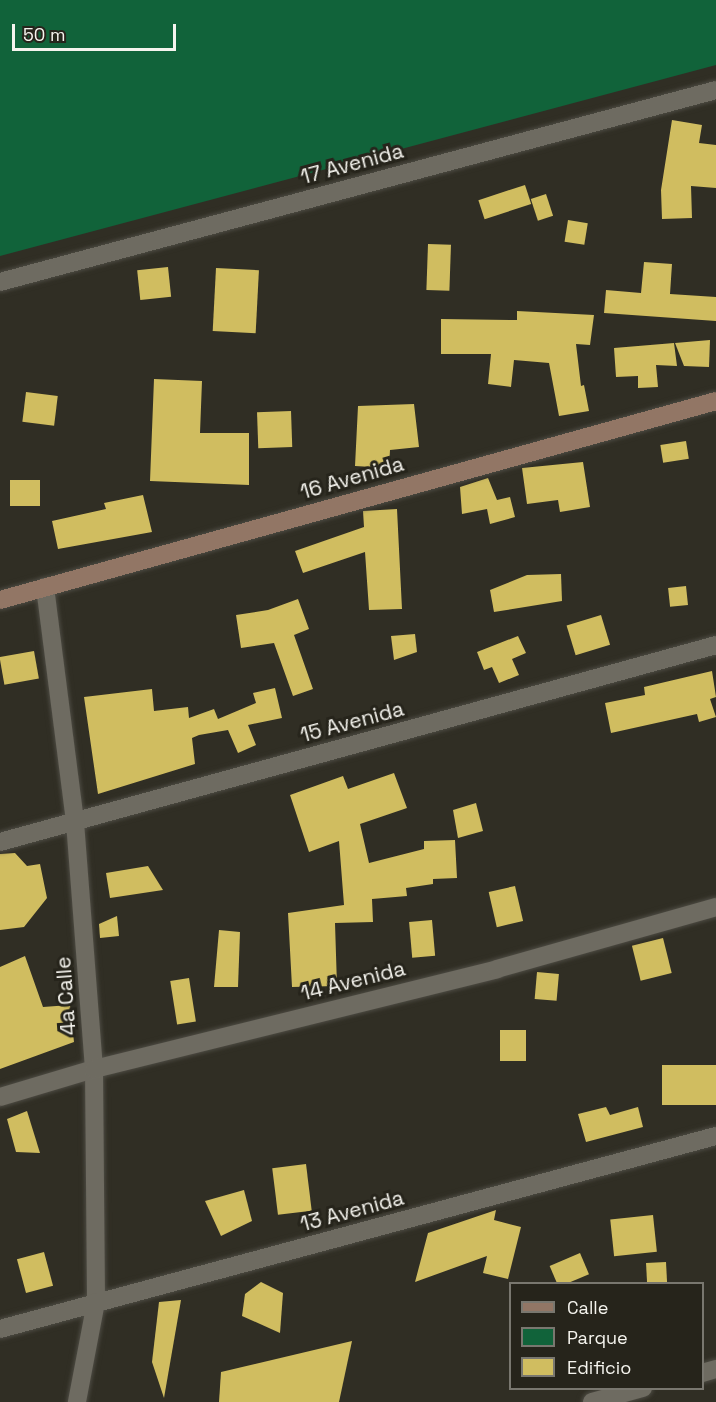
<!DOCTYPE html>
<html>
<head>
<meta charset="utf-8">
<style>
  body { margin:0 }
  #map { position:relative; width:716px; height:1402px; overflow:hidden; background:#302e24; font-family:"Space Grotesk",sans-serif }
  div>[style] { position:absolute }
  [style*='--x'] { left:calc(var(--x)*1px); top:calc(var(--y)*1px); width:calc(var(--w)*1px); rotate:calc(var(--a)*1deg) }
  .green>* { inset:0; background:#11633a }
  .building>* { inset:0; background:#d0bd60; transform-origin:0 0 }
  .roads { filter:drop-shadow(0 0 2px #4d4b43) drop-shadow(0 0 2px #4d4b43) }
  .street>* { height:18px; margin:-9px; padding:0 9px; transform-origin:9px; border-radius:9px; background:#6e6b61 }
  .secondary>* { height:18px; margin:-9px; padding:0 9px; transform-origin:9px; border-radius:9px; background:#927665 }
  span { translate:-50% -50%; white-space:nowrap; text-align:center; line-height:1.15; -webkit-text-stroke:6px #26241b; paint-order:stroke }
  .street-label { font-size:21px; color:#f5f4ee }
  .legend { position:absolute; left:509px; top:1282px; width:195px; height:108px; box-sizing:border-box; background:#26241b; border:2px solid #79776f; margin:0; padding:8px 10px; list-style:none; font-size:18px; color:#f5f4ee }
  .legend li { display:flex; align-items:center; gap:12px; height:30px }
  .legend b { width:30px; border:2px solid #79776f }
  .scale { position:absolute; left:12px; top:24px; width:164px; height:27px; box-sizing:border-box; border:3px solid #f5f4ee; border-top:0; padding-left:8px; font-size:18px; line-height:21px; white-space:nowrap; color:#f5f4ee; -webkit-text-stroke:4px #26241b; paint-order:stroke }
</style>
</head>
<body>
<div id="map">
  <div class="green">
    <i style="clip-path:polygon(0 0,716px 0,716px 65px,0 256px)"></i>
  </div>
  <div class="building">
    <i style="clip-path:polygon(672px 120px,702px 125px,699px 143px,716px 145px,716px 188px,691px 186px,692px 218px,662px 219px,661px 190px)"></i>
    <i style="left:525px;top:185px;width:20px;height:49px;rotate:72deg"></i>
    <i style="left:546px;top:194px;width:23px;height:16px;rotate:72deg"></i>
    <i style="left:568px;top:220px;width:20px;height:22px;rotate:9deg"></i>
    <i style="left:428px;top:244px;width:23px;height:46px;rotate:2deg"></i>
    <i style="clip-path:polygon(644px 262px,672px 264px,670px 294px,716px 297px,716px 321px,604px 313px,606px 290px,641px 293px)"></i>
    <i style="left:168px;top:267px;width:30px;height:31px;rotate:84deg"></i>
    <i style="left:216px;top:268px;width:43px;height:63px;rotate:3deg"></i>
    <i style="clip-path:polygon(517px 311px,594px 315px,590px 345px,576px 344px,581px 386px,584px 385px,589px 411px,559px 416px,549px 363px,514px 360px,511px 387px,488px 384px,491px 354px,441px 354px,441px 319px,517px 320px)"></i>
    <i style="clip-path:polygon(710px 340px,709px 367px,684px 366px,675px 343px)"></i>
    <i style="clip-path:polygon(674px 343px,677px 366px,656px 365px,658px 387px,638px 388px,638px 376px,616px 377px,614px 348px)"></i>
    <i style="clip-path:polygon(154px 379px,202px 381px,200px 433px,249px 433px,249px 485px,150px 481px)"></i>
    <i style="left:26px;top:392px;width:32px;height:30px;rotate:7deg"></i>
    <i style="clip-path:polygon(414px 404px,419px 447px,390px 450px,389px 468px,355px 466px,358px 406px)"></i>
    <i style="left:291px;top:411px;width:36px;height:34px;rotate:88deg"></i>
    <i style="left:686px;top:441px;width:18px;height:26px;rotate:81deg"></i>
    <i style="clip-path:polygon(583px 462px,590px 507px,560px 512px,558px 500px,527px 504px,522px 468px)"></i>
    <i style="clip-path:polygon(488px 478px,497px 500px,510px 497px,515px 517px,490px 524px,487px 509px,462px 514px,460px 487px)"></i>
    <i style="left:40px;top:480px;width:26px;height:30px;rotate:90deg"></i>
    <i style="clip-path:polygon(143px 495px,152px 532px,58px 549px,52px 521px,106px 509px,104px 503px)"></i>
    <i style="clip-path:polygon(397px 509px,402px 609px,369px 610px,365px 552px,303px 573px,295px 551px,364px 527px,363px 511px)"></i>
    <i style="clip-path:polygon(561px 574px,562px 601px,494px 612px,490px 590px,527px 575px)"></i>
    <i style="left:686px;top:586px;width:19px;height:18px;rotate:84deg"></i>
    <i style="clip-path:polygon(298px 599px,309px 629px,294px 635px,313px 689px,293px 696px,274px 643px,241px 648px,236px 615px,268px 610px)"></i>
    <i style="left:601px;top:615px;width:31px;height:36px;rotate:73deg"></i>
    <i style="clip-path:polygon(415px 634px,417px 652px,394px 660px,391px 636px)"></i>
    <i style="clip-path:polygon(518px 636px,526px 653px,512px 659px,519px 675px,499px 683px,492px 667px,484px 670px,477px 652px)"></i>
    <i style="left:34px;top:651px;width:28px;height:35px;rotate:80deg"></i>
    <i style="clip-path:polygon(712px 671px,716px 697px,710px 699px,716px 717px,699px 722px,697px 714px,611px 733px,605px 703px,645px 695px,644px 687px)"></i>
    <i style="clip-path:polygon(275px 688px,282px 718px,248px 725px,256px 745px,238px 753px,228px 730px,199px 735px,192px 738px,195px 764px,98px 794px,84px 697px,152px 689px,154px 711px,188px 707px,189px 718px,214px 709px,218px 719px,256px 703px,253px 693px)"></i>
    <i style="clip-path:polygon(394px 773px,407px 808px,360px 824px,369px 863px,424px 849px,424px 841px,455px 840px,457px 878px,433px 879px,433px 884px,406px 888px,407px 896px,372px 899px,373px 922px,335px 923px,337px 986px,292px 987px,288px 913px,344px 905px,339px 841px,309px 852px,290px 795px,343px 776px,348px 789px)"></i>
    <i style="clip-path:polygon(476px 803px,483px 831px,458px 838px,453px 810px)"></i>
    <i style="clip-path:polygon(15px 853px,27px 866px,40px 864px,47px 898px,24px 927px,0 930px,0 854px)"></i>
    <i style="clip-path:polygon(148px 866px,163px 890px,110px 898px,106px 873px)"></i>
    <i style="left:515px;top:886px;width:36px;height:27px;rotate:77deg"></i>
    <i style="clip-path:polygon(117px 916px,119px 936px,100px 938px,99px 924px)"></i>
    <i style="left:432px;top:920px;width:36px;height:23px;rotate:85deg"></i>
    <i style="clip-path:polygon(219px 930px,240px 932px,238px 987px,214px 987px)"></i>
    <i style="left:663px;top:938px;width:36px;height:32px;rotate:76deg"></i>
    <i style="clip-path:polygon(25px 956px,43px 1007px,70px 1005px,74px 1042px,0 1069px,0 967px)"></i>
    <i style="left:537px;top:972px;width:22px;height:27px;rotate:5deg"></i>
    <i style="left:189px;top:978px;width:44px;height:19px;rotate:81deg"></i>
    <i style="left:500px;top:1030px;width:26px;height:31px"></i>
    <i style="left:716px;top:1065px;width:40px;height:54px;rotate:90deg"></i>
    <i style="clip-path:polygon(606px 1107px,610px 1115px,638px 1107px,643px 1127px,586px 1142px,578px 1114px)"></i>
    <i style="clip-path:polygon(27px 1111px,40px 1153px,16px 1152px,7px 1119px)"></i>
    <i style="left:306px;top:1164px;width:47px;height:34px;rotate:83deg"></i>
    <i style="clip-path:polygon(244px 1190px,252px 1221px,221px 1236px,205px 1201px)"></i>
    <i style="clip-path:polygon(496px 1210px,494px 1220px,521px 1227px,508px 1279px,483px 1273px,487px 1256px,415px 1282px,428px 1233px)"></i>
    <i style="left:653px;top:1215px;width:37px;height:43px;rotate:84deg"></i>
    <i style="left:44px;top:1252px;width:35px;height:28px;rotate:75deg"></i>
    <i style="left:580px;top:1253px;width:23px;height:33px;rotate:67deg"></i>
    <i style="left:666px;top:1262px;width:22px;height:20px;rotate:87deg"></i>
    <i style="clip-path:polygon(261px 1282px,283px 1293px,280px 1333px,242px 1316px,245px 1294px)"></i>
    <i style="clip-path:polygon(181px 1300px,164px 1398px,152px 1362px,159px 1302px)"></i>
    <i style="clip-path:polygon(352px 1341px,339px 1402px,219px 1402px,221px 1372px)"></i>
  </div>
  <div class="roads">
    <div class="street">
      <i style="--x:0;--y:282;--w:741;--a:-15.01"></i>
      <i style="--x:45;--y:587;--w:237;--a:82.7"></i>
      <i style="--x:75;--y:822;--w:248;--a:85.6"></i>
      <i style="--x:94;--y:1069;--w:233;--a:89.5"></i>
      <i style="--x:96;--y:1302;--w:102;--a:100.8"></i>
      <i style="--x:0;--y:842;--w:743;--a:-15.38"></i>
      <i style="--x:0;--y:1097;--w:98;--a:-16.6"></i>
      <i style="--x:94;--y:1069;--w:415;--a:-13.9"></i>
      <i style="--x:497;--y:969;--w:228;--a:-15.8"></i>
      <i style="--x:0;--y:1329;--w:742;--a:-15.09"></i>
      <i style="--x:702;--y:1373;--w:15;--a:-16"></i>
      <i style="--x:592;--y:1402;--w:53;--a:-15.4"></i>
    </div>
    <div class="secondary">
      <i style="--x:0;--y:600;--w:743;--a:-15.53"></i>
    </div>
  </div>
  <div class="street-label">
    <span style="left:352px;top:164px;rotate:-15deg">17 Avenida</span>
    <span style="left:352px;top:478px;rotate:-16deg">16 Avenida</span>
    <span style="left:352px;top:722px;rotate:-15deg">15 Avenida</span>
    <span style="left:353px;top:981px;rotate:-14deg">14 Avenida</span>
    <span style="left:66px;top:996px;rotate:-94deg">4a Calle</span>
    <span style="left:352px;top:1211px;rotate:-15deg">13 Avenida</span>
  </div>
  <ul class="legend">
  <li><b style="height:8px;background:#927665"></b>Calle</li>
  <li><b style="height:16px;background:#11633a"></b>Parque</li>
  <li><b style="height:16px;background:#d0bd60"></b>Edificio</li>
  </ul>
  <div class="scale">50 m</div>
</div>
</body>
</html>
